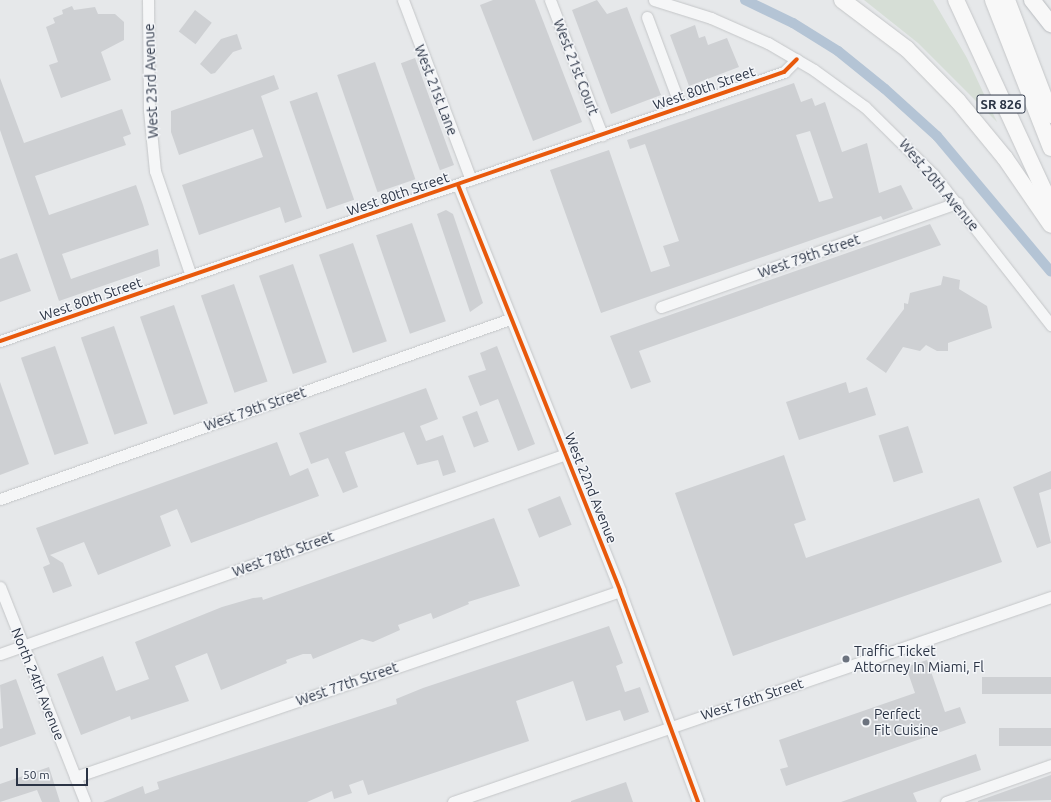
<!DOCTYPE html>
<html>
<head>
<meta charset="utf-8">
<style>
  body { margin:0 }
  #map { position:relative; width:1051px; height:802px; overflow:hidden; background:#e6e8ea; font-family:Ubuntu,sans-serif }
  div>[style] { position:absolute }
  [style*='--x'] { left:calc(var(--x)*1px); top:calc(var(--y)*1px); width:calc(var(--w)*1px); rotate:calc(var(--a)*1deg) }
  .green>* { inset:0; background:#d6ded6 }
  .canal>* { height:10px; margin:-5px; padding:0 5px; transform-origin:5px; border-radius:5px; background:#b4c4d5 }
  .building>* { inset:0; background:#ced0d3; transform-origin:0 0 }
  .roads { filter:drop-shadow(0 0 1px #c4c6c8) drop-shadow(0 0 1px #c4c6c8) }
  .minor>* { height:11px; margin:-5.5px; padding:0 5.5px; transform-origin:5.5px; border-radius:5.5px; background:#f5f6f7 }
  .highway>* { height:16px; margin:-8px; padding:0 8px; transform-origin:8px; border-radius:8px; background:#f8f8f8 }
  .bridges { filter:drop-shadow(0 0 1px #b8bbbf) drop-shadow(0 0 1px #b8bbbf) }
  .highway-bridge>* { height:16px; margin:-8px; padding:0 8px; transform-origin:8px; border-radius:8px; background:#f8f8f8 }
  .cycleway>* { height:4px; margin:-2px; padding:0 2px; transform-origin:2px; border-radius:2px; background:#e8590c }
  .dots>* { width:11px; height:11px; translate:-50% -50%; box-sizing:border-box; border:2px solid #f4f6f9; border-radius:50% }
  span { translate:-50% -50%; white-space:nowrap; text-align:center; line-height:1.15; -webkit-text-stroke:3px #f4f6f9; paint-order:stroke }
  .shield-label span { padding:1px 3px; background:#f4f6f9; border:1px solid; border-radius:3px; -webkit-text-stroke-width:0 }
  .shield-label { font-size:13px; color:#2b3445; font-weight:700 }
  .street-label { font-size:14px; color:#2b3445 }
  .poi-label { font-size:14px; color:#2b3445 }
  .left { translate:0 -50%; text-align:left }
  .scale { position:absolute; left:16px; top:768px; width:72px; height:18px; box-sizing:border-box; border:2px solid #2b3445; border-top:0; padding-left:5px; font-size:12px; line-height:14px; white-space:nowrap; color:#2b3445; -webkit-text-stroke:3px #f4f6f9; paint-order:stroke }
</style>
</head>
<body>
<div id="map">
  <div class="green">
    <i style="clip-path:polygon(864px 0,933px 0,967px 58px,997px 122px,918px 43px)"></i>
  </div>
  <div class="canal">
    <i style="--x:745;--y:0;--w:53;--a:25.6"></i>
    <i style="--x:793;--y:23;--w:53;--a:31.9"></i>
    <i style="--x:838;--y:51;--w:60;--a:39"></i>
    <i style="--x:885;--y:89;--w:70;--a:42.1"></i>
    <i style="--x:937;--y:136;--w:177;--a:50"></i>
  </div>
  <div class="building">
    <i style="clip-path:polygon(493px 0,535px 0,582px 122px,533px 141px,480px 5px)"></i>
    <i style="clip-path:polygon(597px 0,607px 14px,627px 7px,661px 95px,611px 114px,572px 10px)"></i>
    <i style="clip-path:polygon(72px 6px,74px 10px,95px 7px,98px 14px,115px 14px,124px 22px,124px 40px,101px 52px,111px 80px,61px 98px,49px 65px,58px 62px,46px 27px,55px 23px,53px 18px,63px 14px,62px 10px)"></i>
    <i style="left:195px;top:10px;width:21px;height:27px;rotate:37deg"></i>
    <i style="clip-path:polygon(695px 25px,699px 38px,705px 36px,708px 45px,727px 38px,739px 67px,689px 86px,670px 35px)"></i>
    <i style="clip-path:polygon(237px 34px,242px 49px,233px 52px,215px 73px,211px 74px,200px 64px,221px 39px)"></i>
    <i style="left:415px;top:58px;width:114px;height:15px;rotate:70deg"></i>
    <i style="left:375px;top:62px;width:124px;height:40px;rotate:71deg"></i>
    <i style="clip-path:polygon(274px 75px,279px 89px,261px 96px,302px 217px,285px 223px,280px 207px,199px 235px,182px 185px,263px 157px,253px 129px,179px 155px,171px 132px,171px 111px)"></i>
    <i style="clip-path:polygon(0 78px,24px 143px,122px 109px,131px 134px,123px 137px,126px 145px,35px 176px,49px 215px,136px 185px,143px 205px,149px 225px,62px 254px,71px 279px,158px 249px,160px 266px,59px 301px,0 130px)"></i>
    <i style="clip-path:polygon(evenodd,794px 83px,801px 102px,812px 98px,815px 106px,825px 102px,842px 152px,867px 143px,879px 193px,901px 185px,913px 209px,883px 220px,881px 216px,601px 313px,550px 170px,609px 150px,651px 272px,670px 266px,663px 246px,679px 241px,645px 144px,630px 149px,627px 140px,794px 83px,810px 131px,833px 198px,819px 202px,796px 135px,810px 131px)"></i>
    <i style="left:317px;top:92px;width:114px;height:29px;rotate:71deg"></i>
    <i style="clip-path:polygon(446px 210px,453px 214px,483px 303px,470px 312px,437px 214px)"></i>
    <i style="left:412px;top:223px;width:104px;height:38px;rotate:71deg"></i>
    <i style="clip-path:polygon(930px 224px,941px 245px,639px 351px,651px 382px,631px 389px,610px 336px)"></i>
    <i style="left:353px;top:243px;width:104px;height:36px;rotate:71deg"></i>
    <i style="clip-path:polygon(17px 253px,31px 291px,0 302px,0 259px)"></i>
    <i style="left:293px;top:264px;width:104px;height:36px;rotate:71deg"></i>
    <i style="clip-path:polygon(943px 276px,960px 280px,959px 289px,987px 306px,992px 328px,948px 343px,948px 351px,937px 351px,926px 345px,920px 351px,903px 347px,886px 373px,866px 359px,904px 309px,904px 303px,908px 304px,910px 293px,941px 285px)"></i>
    <i style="left:234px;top:284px;width:103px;height:35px;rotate:71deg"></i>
    <i style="left:174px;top:305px;width:104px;height:36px;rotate:71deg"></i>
    <i style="left:114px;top:326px;width:103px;height:35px;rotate:71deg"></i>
    <i style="left:55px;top:346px;width:103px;height:36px;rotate:71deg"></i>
    <i style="clip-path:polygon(497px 346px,535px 444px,518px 451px,498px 399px,480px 406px,468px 376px,486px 370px,480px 353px)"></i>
    <i style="clip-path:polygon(0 382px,29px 464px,0 475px)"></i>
    <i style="clip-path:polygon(846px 382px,849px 393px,867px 387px,876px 415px,799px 440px,786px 402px)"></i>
    <i style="clip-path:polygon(426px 388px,438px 419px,420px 426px,426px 441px,443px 435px,456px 472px,443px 476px,438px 460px,417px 465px,404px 432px,345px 452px,358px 487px,343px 493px,328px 458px,311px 464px,299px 433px)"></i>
    <i style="left:477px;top:411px;width:33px;height:16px;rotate:69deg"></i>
    <i style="left:908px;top:426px;width:49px;height:31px;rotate:72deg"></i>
    <i style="clip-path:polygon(277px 442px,290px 476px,308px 468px,319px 496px,191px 543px,177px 509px,160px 516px,171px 546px,98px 575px,84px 542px,50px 555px,63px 563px,72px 586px,53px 593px,43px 567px,50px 564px,36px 528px)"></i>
    <i style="clip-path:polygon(784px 455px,806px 520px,794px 524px,806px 558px,979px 498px,1002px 562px,733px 656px,675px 493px)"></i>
    <i style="clip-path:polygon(1051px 471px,1051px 489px,1039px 493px,1051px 543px,1037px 548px,1013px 487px)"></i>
    <i style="left:560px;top:496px;width:31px;height:35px;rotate:68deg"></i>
    <i style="clip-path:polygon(494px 518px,520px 586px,468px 602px,469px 604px,433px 619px,431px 613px,398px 625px,400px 630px,373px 642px,362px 639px,313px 659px,311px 654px,303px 654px,286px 660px,287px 663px,221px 690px,207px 653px,175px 666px,189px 701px,131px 720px,130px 716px,81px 735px,57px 674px,103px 656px,116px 691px,149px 679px,135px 642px,222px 607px,253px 598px,262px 597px,263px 600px)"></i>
    <i style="clip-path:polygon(609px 626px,623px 663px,616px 666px,625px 692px,640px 687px,649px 712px,624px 721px,620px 710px,586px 721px,573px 681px,516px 701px,529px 741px,368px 795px,363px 780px,349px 785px,352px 793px,334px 799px,332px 791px,307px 802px,103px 802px,143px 786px,145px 794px,159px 789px,157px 782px,397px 704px,396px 699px,423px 688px)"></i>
    <i style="clip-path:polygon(927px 660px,945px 712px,960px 707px,966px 723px,786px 786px,780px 769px,788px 767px,779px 740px,915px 693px,906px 667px)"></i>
    <i style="left:1051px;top:677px;width:17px;height:69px;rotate:90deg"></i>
    <i style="clip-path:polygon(16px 679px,36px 734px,0 747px,0 729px,3px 728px,0 685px)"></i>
    <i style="left:1051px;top:728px;width:18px;height:52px;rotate:90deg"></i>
    <i style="clip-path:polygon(976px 754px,981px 770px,913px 793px,917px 802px,841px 802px)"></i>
    <i style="clip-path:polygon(49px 767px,60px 802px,42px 802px,37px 790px,0 802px,0 784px)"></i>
    <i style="clip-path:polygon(1051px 775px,1051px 800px,978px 802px,978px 801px)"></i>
    <i style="clip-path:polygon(626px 782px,633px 802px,571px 802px,571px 801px)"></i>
  </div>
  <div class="roads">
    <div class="minor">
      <i style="--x:148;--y:0;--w:110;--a:89.5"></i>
      <i style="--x:149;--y:110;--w:61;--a:84.4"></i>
      <i style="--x:155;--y:171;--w:111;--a:71.1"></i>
      <i style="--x:403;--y:0;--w:192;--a:69.3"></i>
      <i style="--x:550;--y:0;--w:145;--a:68.9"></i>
      <i style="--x:654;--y:0;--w:60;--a:17.5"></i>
      <i style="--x:711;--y:18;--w:62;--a:23.7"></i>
      <i style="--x:768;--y:43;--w:53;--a:30.4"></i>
      <i style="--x:814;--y:70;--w:63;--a:36"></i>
      <i style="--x:865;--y:107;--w:95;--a:44.6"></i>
      <i style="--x:933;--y:174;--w:192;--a:52"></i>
      <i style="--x:647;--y:17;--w:97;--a:69.5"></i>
      <i style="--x:458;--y:185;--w:437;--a:68.2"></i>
      <i style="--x:620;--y:591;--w:225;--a:69.7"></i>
      <i style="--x:661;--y:307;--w:314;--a:-19.4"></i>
      <i style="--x:0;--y:341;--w:829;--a:-18.94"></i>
      <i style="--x:784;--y:72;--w:18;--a:-45"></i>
      <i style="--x:0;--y:499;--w:541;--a:-19.44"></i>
      <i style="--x:0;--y:587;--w:231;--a:68.4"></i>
      <i style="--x:0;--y:654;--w:600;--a:-19.46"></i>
      <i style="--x:75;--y:777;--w:576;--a:-18.84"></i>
      <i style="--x:453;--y:802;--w:632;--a:-18.92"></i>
      <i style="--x:946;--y:802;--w:111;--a:-19.4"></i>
    </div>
    <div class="highway">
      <i style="--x:842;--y:0;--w:81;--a:37"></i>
      <i style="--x:907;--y:49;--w:73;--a:45.6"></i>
      <i style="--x:958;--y:101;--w:74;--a:50.5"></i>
      <i style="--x:1005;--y:158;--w:81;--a:55.5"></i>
      <i style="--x:956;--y:0;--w:227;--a:65.2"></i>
      <i style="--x:993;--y:0;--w:159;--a:68.6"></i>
      <i style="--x:1007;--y:0;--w:123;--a:69.1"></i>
    </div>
  </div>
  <div class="bridges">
    <div class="highway-bridge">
      <i style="--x:1032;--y:0;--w:31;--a:52"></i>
    </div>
  </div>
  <div class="cycleway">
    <i style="--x:458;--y:185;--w:437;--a:68.2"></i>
    <i style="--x:620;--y:591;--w:225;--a:69.7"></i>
    <i style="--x:0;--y:341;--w:829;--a:-18.94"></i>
    <i style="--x:784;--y:72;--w:18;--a:-45"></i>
  </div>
  <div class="dots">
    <i style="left:846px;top:659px;background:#6c737f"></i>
    <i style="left:866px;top:722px;background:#6c737f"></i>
  </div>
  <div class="shield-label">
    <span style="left:1001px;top:104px">SR 826</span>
  </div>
  <div class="street-label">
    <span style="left:576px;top:67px;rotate:69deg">West 21st Court</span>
    <span style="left:151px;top:81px;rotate:-92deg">West 23rd Avenue</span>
    <span style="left:704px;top:88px;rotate:-19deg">West 80th Street</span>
    <span style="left:436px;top:90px;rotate:69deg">West 21st Lane</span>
    <span style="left:939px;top:185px;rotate:50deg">West 20th Avenue</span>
    <span style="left:398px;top:194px;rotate:-19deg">West 80th Street</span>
    <span style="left:809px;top:256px;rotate:-19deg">West 79th Street</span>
    <span style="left:91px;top:299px;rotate:-19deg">West 80th Street</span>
    <span style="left:255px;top:409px;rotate:-19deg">West 79th Street</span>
    <span style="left:591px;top:488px;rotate:68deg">West 22nd Avenue</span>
    <span style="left:283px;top:554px;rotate:-20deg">West 78th Street</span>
    <span style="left:38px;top:684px;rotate:68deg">North 24th Avenue</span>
    <span style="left:347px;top:684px;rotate:-19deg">West 77th Street</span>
    <span style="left:752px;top:699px;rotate:-18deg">West 76th Street</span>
  </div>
  <div class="poi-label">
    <span class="left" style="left:854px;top:659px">Traffic Ticket<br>Attorney In Miami, Fl</span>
    <span class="left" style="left:874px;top:722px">Perfect<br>Fit Cuisine</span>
  </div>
  <div class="scale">50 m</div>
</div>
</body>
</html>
